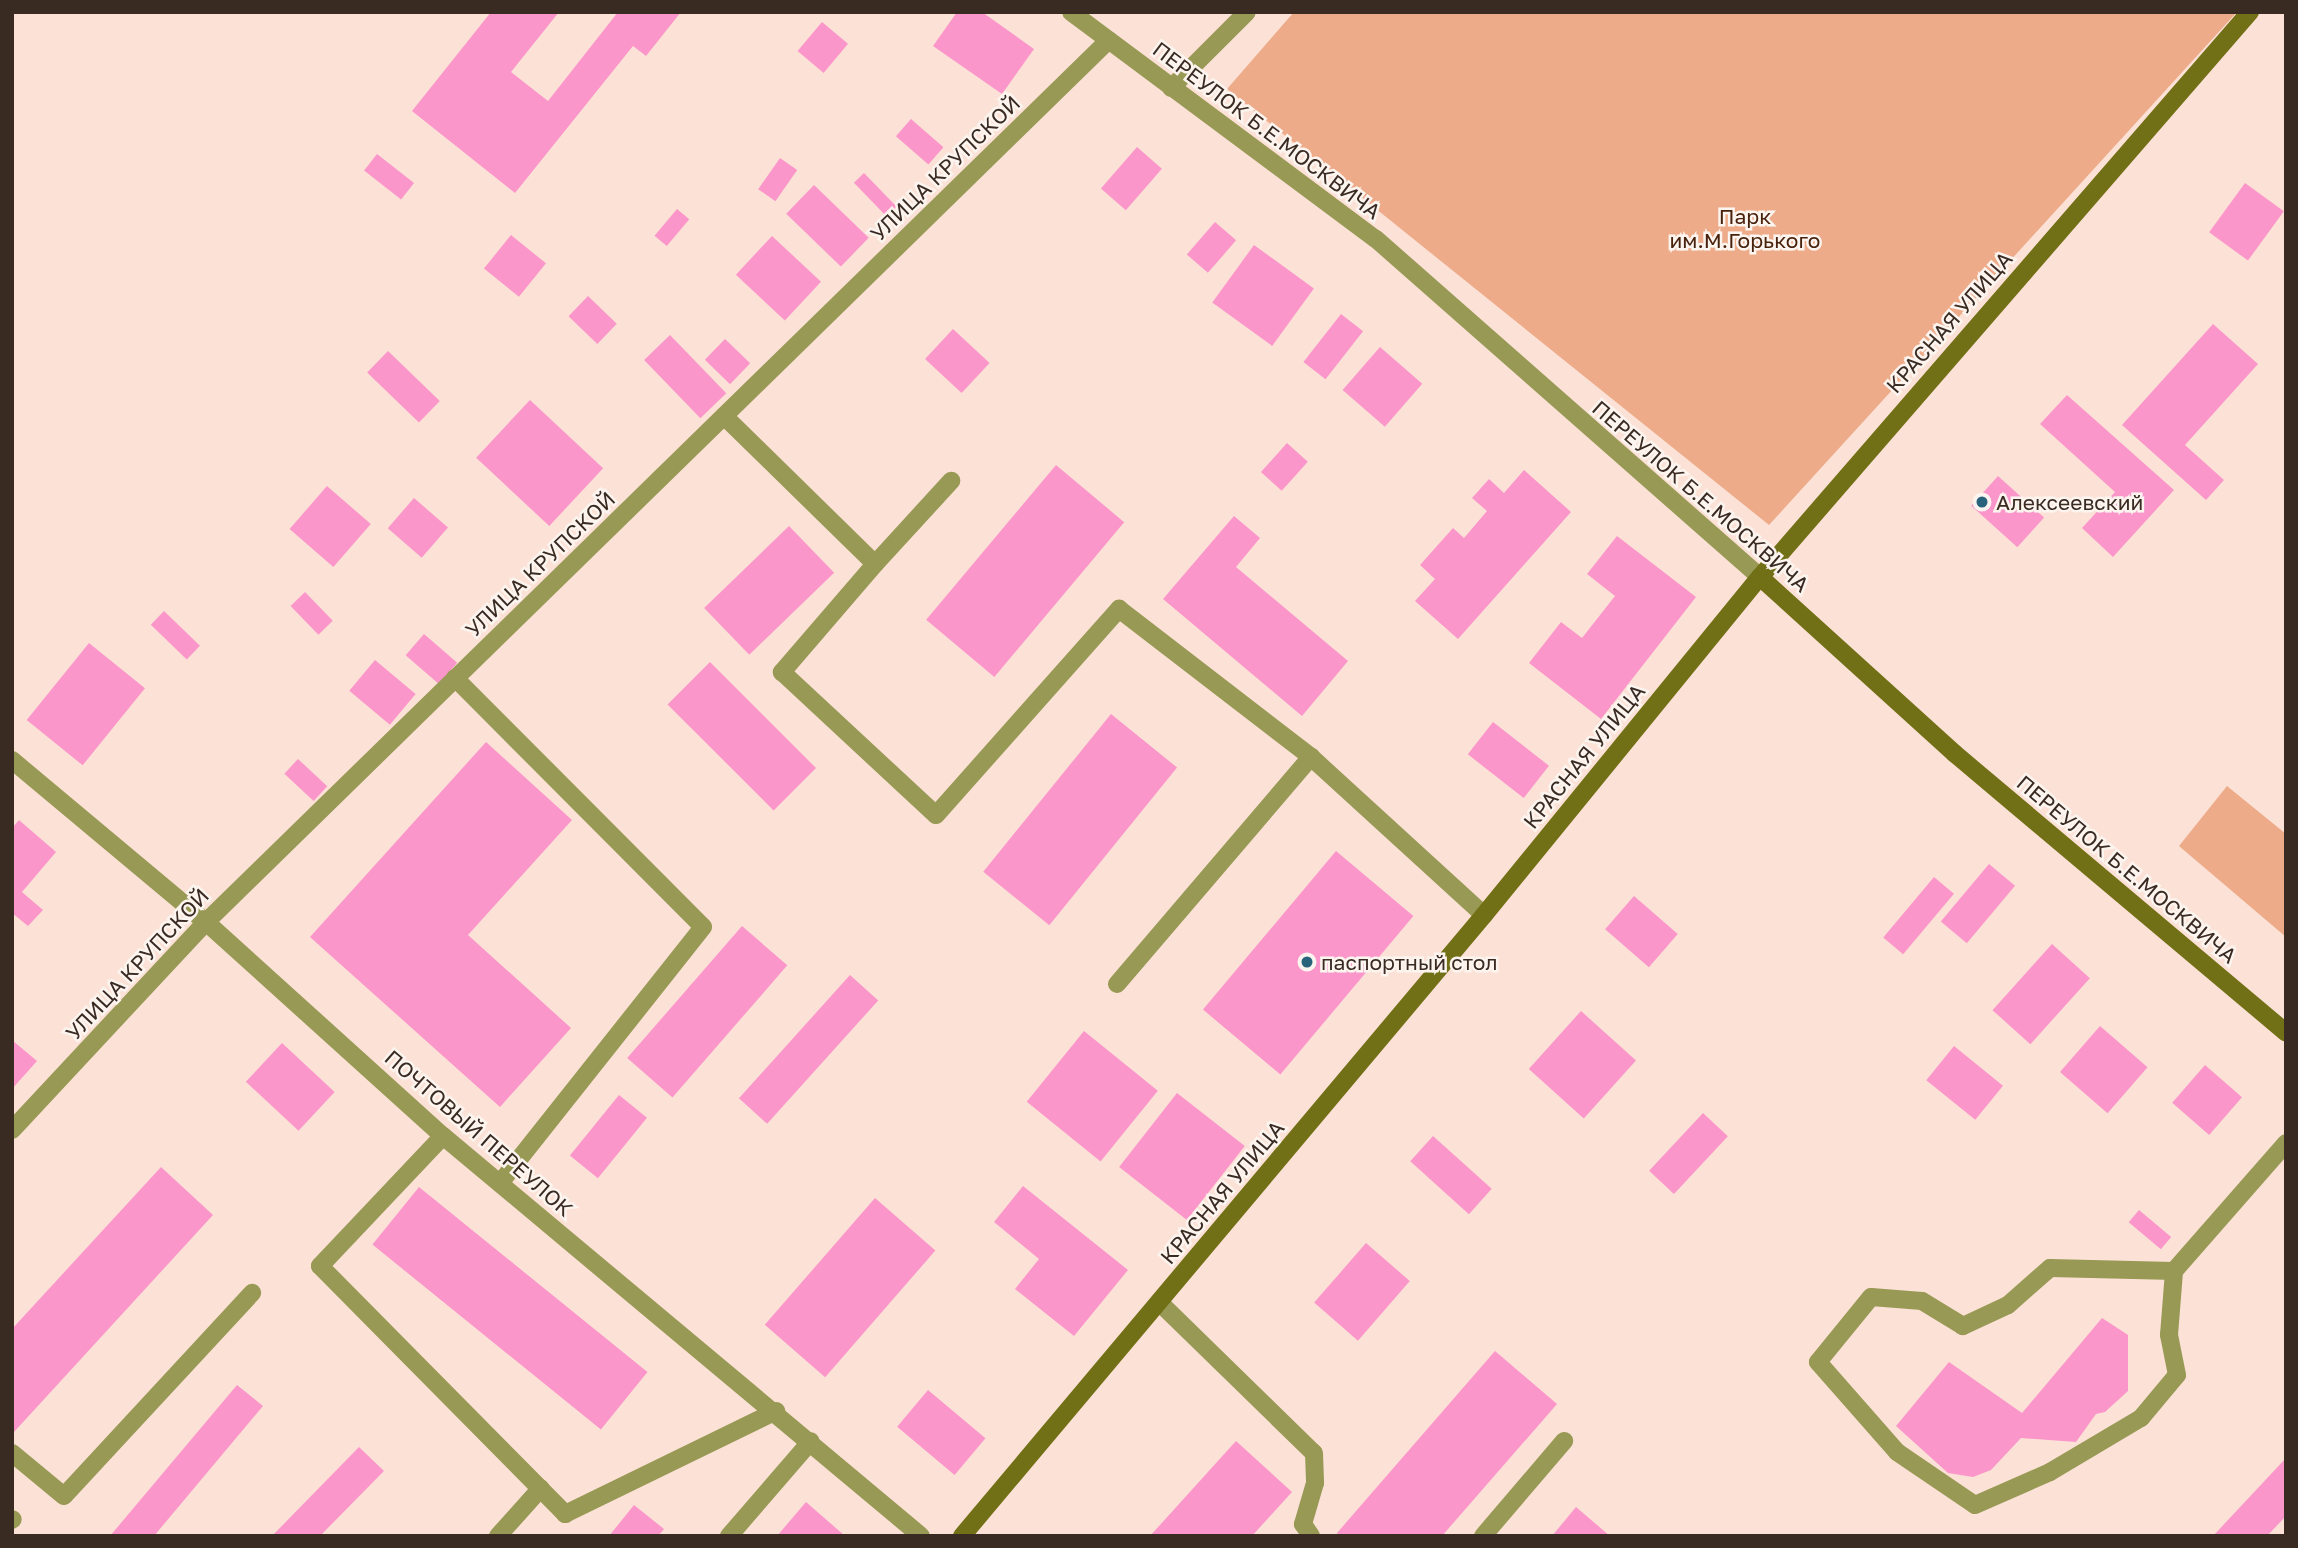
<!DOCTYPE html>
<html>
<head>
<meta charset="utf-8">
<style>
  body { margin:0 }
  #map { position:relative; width:2298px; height:1548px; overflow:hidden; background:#fce2d6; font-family:"Golos Text",sans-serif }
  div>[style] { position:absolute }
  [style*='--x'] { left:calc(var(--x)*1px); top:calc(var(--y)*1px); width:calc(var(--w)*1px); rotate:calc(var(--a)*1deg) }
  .green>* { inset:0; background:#edab89 }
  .building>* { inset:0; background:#fb96cb; transform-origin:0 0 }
  .lane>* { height:18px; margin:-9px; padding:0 9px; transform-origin:9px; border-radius:9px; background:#999956 }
  .street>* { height:18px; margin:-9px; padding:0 9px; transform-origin:9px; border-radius:9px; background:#999956 }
  .secondary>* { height:18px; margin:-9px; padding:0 9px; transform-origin:9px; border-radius:9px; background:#727016 }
  .dots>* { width:19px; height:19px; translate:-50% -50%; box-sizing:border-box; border:4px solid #fcf4ef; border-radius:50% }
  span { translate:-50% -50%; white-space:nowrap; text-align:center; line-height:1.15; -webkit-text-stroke:5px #fcf4ef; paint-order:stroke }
  .street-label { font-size:21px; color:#392a22 }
  .park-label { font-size:21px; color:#48220c }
  .poi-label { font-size:21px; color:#392a22 }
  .left { translate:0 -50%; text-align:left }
  .frame { position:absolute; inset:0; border:14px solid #392a22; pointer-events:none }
</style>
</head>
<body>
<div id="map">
  <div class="green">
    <i style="clip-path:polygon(1294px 12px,2237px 12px,1769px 525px,1227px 89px)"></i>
    <i style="clip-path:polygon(2227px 786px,2286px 834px,2286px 937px,2179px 846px)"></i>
  </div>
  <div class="building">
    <i style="clip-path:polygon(491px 12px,559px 12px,511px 72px,548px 101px,618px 12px,681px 12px,646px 56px,633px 46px,515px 193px,412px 111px)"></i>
    <i style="clip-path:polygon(957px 12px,982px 12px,1034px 49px,1002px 94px,933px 46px)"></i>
    <i style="left:822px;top:22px;width:34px;height:38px;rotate:40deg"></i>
    <i style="left:911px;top:119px;width:43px;height:23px;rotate:41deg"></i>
    <i style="left:1137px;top:147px;width:33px;height:55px;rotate:41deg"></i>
    <i style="left:377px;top:154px;width:47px;height:21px;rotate:38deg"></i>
    <i style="left:780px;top:158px;width:21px;height:38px;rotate:35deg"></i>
    <i style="left:864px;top:173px;width:47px;height:14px;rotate:46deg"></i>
    <i style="left:2245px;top:183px;width:48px;height:61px;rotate:36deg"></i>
    <i style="left:814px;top:185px;width:76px;height:40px;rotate:44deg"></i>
    <i style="left:677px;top:209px;width:16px;height:35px;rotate:40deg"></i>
    <i style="left:1215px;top:222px;width:28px;height:43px;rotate:41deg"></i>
    <i style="left:511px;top:235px;width:45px;height:43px;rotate:39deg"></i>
    <i style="left:772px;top:236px;width:67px;height:53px;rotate:43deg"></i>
    <i style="left:1254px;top:245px;width:74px;height:71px;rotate:36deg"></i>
    <i style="left:588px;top:296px;width:40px;height:28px;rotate:44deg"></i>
    <i style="left:1341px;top:314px;width:28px;height:61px;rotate:38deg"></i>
    <i style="clip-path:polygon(2213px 324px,2258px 364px,2185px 445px,2224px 480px,2206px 500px,2122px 425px)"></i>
    <i style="left:953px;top:329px;width:50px;height:41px;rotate:43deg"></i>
    <i style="left:670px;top:335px;width:81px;height:36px;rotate:46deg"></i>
    <i style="left:725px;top:339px;width:35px;height:29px;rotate:44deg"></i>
    <i style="left:1380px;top:347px;width:56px;height:57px;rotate:41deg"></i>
    <i style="left:388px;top:351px;width:72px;height:30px;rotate:44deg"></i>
    <i style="clip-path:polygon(2067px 395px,2174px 490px,2113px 557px,2082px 528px,2115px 492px,2040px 424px)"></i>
    <i style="left:530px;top:400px;width:100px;height:79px;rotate:43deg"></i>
    <i style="left:1287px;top:443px;width:28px;height:39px;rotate:42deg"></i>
    <i style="left:1056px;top:465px;width:89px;height:202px;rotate:40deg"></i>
    <i style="clip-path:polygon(1524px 470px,1571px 512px,1458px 639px,1415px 601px,1435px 579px,1420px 565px,1453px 528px,1464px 538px,1487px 511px,1472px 498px,1489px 479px,1504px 493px)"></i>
    <i style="left:1998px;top:476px;width:62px;height:40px;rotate:42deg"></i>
    <i style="left:327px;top:486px;width:58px;height:57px;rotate:41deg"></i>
    <i style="left:414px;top:498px;width:45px;height:40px;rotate:41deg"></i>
    <i style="clip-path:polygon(1234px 516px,1260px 538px,1236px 567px,1348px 661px,1302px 716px,1163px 599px)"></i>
    <i style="left:789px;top:526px;width:65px;height:118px;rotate:46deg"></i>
    <i style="clip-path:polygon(1617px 536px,1696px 597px,1601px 719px,1529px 663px,1561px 622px,1582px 638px,1615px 596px,1587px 574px)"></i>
    <i style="left:305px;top:592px;width:40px;height:20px;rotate:46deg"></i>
    <i style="left:164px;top:611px;width:50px;height:19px;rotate:44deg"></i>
    <i style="left:424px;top:634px;width:44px;height:28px;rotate:41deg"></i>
    <i style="left:89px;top:643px;width:72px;height:99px;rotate:39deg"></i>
    <i style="left:375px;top:660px;width:53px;height:40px;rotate:40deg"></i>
    <i style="left:710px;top:662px;width:150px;height:60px;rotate:45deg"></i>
    <i style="left:1111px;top:714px;width:85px;height:203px;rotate:39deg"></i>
    <i style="left:1493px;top:722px;width:71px;height:41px;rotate:38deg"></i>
    <i style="clip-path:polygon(486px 742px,572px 820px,468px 935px,571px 1028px,500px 1107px,310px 937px)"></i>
    <i style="left:298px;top:759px;width:40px;height:20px;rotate:43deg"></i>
    <i style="clip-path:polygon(19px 820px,56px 852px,22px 892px,43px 910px,28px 926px,12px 913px,12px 828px)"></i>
    <i style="left:1336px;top:851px;width:101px;height:207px;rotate:40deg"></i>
    <i style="left:1989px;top:864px;width:34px;height:75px;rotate:40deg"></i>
    <i style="left:1934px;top:877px;width:26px;height:79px;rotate:40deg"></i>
    <i style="left:1634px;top:896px;width:58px;height:44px;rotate:41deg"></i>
    <i style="left:742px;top:926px;width:60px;height:175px;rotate:41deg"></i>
    <i style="left:2052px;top:944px;width:51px;height:89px;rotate:42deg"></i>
    <i style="left:850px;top:975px;width:38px;height:166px;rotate:42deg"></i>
    <i style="left:1581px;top:1011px;width:74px;height:78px;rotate:42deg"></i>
    <i style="left:2100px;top:1026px;width:63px;height:61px;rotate:41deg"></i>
    <i style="left:1084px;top:1031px;width:95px;height:91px;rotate:39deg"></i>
    <i style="clip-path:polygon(12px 1040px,37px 1061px,12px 1089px)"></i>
    <i style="left:282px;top:1043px;width:72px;height:53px;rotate:43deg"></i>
    <i style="left:1954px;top:1046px;width:63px;height:44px;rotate:39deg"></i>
    <i style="left:2205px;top:1065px;width:49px;height:50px;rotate:41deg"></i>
    <i style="left:1177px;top:1093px;width:86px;height:94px;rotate:38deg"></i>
    <i style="left:619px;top:1095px;width:36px;height:78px;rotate:39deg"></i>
    <i style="left:1703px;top:1113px;width:34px;height:79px;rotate:43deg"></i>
    <i style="left:1433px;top:1136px;width:79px;height:34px;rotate:42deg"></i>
    <i style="clip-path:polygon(161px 1167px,213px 1215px,14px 1432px,12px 1329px)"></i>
    <i style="clip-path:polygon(1023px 1186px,1128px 1270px,1074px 1336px,1015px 1289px,1039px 1259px,994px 1222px)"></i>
    <i style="left:419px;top:1187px;width:294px;height:74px;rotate:39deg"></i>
    <i style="left:875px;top:1198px;width:80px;height:168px;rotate:41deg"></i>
    <i style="left:2139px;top:1210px;width:42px;height:16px;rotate:40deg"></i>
    <i style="left:1366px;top:1243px;width:58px;height:79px;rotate:41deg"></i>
    <i style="clip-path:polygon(2102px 1318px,2128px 1335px,2128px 1391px,2105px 1412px,2096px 1414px,2076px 1442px,2021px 1438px,1991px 1470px,1973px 1477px,1948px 1473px,1896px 1426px,1949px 1362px,2022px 1413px)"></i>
    <i style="clip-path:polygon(1495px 1351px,1557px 1404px,1442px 1536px,1340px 1536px,1337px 1533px)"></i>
    <i style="clip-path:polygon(237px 1385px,263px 1406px,154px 1536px,110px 1536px)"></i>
    <i style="left:928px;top:1390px;width:75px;height:48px;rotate:40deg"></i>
    <i style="clip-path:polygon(1236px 1441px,1292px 1492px,1252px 1536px,1150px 1536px)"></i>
    <i style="clip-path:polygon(359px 1447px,384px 1471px,320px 1536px,272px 1536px)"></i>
    <i style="clip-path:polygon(2286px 1458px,2286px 1516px,2267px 1536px,2213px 1536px)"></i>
    <i style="clip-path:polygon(806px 1502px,845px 1536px,777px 1536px)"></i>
    <i style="clip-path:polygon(634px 1505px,664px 1529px,658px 1536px,609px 1536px)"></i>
    <i style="clip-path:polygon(1576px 1507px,1610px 1536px,1552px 1536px)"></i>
  </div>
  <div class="lane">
    <i style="--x:1171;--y:88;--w:107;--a:-45"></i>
    <i style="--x:724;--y:416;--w:211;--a:44.4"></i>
    <i style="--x:875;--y:564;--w:143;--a:130.7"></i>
    <i style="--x:782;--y:672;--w:210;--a:42.9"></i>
    <i style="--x:936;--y:815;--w:276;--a:-48.4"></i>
    <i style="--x:1119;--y:609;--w:242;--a:37.6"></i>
    <i style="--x:1311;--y:757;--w:234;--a:42.4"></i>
    <i style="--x:875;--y:564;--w:113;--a:-47.5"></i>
    <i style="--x:455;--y:678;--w:351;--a:45.1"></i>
    <i style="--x:703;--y:927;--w:327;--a:128.4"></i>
    <i style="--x:1117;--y:984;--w:299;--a:-49.5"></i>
    <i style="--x:443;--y:1136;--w:179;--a:133.4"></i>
    <i style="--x:320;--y:1266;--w:349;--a:45.3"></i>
    <i style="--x:565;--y:1514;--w:235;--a:-26"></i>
    <i style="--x:2174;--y:1271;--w:124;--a:-178.6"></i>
    <i style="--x:2050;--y:1268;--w:56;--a:138.6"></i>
    <i style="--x:2008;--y:1305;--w:50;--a:155"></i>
    <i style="--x:1963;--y:1326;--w:48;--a:-148.6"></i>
    <i style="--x:1922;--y:1301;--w:51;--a:-175.5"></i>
    <i style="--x:1871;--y:1297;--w:84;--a:129.2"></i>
    <i style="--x:1818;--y:1362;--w:120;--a:48.7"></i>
    <i style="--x:1897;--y:1452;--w:94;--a:34.2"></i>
    <i style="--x:1975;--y:1505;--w:82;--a:-23.7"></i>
    <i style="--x:2050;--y:1472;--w:106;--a:-30.7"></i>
    <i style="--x:2141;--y:1418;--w:56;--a:-50.1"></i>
    <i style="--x:2177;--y:1375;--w:41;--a:-101.3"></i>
    <i style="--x:2169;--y:1335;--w:64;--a:-85.5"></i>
    <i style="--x:2174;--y:1271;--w:170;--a:-48.8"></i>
    <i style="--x:1159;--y:1302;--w:216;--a:44.3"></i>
    <i style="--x:1314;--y:1453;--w:30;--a:88"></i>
    <i style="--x:1315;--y:1483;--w:43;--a:106.3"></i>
    <i style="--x:1303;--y:1524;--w:14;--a:56"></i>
    <i style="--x:12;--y:1453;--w:67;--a:39.6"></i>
    <i style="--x:64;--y:1496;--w:277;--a:-47.2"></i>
    <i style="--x:12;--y:1520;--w:1;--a:-45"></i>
    <i style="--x:498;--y:1536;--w:64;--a:-48.1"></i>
    <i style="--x:729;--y:1536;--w:125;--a:-49.2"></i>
    <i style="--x:1483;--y:1536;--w:125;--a:-49.5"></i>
  </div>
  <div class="street">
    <i style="--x:1071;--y:12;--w:380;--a:36.7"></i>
    <i style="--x:1376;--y:239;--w:512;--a:41.35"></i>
    <i style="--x:12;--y:760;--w:253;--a:39.9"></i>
    <i style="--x:206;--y:922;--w:319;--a:42.1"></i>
    <i style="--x:443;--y:1136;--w:623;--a:39.92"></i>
    <i style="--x:12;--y:1130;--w:284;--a:-47"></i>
    <i style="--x:206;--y:922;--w:1262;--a:-44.33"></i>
  </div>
  <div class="secondary">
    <i style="--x:1760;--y:577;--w:262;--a:42.2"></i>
    <i style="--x:1954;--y:753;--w:434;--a:40.1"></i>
    <i style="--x:962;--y:1536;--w:811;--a:-49.95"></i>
    <i style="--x:1484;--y:915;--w:436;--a:-50.8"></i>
    <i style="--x:1760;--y:577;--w:748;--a:-49.07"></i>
  </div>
  <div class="dots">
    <i style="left:1982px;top:502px;background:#29647c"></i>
    <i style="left:1307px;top:962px;background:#29647c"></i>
  </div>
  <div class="street-label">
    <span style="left:1267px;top:130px;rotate:37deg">ПЕРЕУЛОК Б.Е.МОСКВИЧА</span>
    <span style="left:945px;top:168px;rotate:-44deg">УЛИЦА КРУПСКОЙ</span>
    <span style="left:1949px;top:322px;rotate:-49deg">КРАСНАЯ УЛИЦА</span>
    <span style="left:1701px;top:496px;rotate:41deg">ПЕРЕУЛОК Б.Е.МОСКВИЧА</span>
    <span style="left:540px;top:564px;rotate:-44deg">УЛИЦА КРУПСКОЙ</span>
    <span style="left:1584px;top:756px;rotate:-51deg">КРАСНАЯ УЛИЦА</span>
    <span style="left:2127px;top:869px;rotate:40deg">ПЕРЕУЛОК Б.Е.МОСКВИЧА</span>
    <span style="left:137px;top:964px;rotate:-47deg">УЛИЦА КРУПСКОЙ</span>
    <span style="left:479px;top:1133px;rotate:41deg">ПОЧТОВЫЙ ПЕРЕУЛОК</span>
    <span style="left:1222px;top:1192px;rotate:-50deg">КРАСНАЯ УЛИЦА</span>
  </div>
  <div class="park-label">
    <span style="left:1745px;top:228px">Парк<br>им.М.Горького</span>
  </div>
  <div class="poi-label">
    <span class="left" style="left:1996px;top:502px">Алексеевский</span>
    <span class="left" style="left:1321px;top:962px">паспортный стол</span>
  </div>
  <div class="frame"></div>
</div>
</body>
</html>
